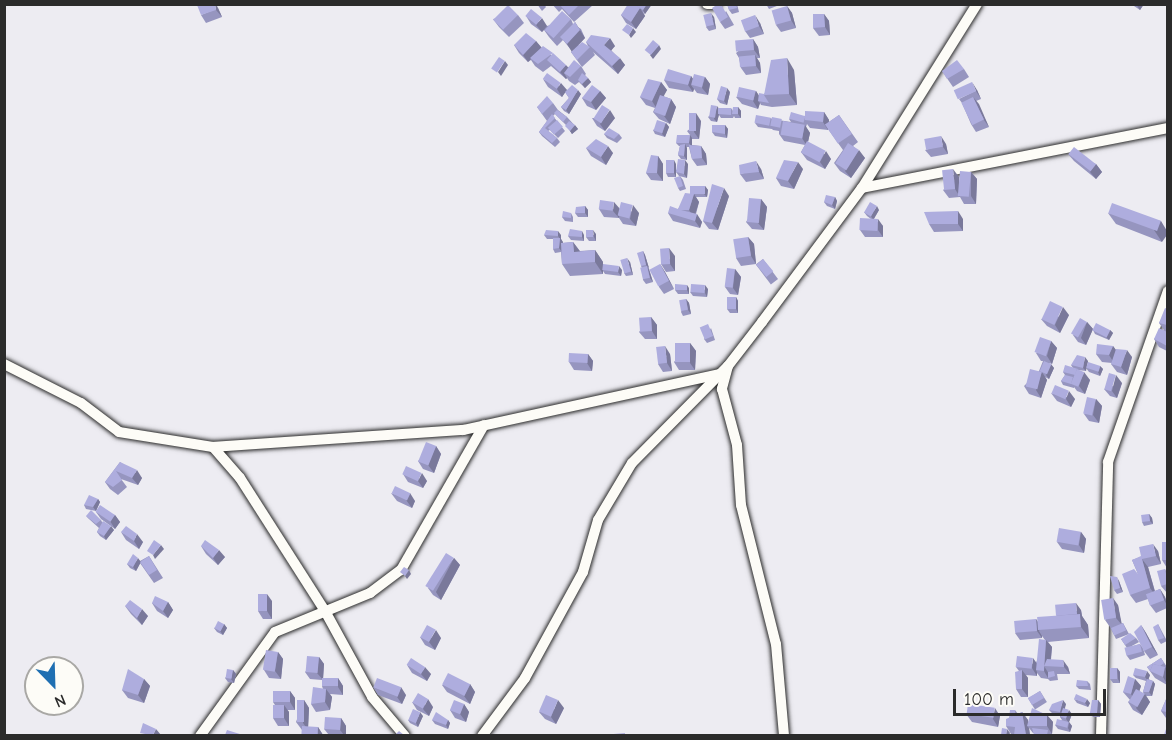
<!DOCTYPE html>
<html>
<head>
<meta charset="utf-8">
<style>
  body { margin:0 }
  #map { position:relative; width:1172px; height:740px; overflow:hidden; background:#edecf2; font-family:"Comic Neue",sans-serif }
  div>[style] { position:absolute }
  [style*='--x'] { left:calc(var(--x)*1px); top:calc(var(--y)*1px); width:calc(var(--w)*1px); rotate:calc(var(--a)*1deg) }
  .roads { filter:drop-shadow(0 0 2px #2b2b2b) drop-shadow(0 0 2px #2b2b2b) }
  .street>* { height:10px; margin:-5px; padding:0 5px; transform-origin:5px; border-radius:5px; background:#fdfcf7 }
  .wall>* { inset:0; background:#9695bf; transform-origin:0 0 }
  .shaded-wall>* { inset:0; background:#7a799b }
  .building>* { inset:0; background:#aeadde; transform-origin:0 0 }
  span { translate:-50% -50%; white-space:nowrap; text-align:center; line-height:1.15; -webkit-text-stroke:5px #fdfcf7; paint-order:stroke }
  .frame { position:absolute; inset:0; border:6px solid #2b2b2b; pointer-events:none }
  .north { position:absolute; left:24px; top:656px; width:60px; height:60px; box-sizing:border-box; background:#fdfcf7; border:2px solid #a9a8a5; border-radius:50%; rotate:157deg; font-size:16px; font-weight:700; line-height:24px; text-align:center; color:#2b2b2b }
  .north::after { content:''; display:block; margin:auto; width:21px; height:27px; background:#1f6fb2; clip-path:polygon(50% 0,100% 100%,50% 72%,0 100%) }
  .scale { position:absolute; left:953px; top:689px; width:153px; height:27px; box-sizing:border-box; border:3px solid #2b2b2b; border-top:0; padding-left:8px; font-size:18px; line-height:21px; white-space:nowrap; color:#2b2b2b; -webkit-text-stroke:4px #fdfcf7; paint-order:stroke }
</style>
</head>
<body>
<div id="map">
  <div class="roads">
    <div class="street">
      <i style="--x:707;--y:4;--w:9;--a:0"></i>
      <i style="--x:862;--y:188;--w:312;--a:-11.1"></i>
      <i style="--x:4;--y:364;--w:86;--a:26.9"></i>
      <i style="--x:81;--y:403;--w:48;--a:37.3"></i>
      <i style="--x:119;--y:432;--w:95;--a:9.1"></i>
      <i style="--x:213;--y:447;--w:41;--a:48.9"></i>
      <i style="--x:240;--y:478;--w:158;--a:57.4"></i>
      <i style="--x:325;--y:611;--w:98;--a:61.3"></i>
      <i style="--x:372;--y:697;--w:51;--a:49.8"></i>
      <i style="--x:728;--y:366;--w:24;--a:105"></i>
      <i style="--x:722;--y:389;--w:58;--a:75"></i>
      <i style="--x:737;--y:445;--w:60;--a:86.2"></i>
      <i style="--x:741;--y:505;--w:143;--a:75.9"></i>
      <i style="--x:776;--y:644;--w:92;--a:85"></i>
      <i style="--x:213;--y:447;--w:251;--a:-3.9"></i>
      <i style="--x:463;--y:430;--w:263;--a:-12.3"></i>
      <i style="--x:200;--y:736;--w:128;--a:-54.2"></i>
      <i style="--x:275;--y:632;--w:103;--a:-22.3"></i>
      <i style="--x:370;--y:593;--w:39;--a:-37"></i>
      <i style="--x:401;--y:570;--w:167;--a:-60.2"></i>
      <i style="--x:482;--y:736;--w:72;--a:-53.4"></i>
      <i style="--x:525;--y:678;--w:121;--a:-61.3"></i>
      <i style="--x:583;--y:572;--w:54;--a:-73.9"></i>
      <i style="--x:598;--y:520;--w:66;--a:-59.2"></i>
      <i style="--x:632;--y:463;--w:136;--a:-45.3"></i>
      <i style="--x:728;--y:366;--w:56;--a:-52.3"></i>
      <i style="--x:762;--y:322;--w:167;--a:-53.3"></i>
      <i style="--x:862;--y:188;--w:217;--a:-58"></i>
      <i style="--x:1101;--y:736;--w:274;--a:-88.5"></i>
      <i style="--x:1108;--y:462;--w:181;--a:-70.7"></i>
    </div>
  </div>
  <div class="wall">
    <i style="clip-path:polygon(537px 4px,544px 4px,546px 7px,542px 11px)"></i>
    <i style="clip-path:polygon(552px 4px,593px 5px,574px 22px,562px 9px,559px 12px)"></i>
    <i style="clip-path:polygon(637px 4px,652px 4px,645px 14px,643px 12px,645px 16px,636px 29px,626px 23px,621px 15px,636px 6px)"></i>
    <i style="clip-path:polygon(727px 4px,737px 4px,739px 12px,732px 14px,729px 10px)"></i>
    <i style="clip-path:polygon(766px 4px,782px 4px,769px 9px)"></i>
    <i style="clip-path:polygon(1131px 4px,1144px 4px,1140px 10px)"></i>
    <i style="clip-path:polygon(787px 6px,792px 13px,796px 28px,781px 32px,776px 25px)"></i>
    <i style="clip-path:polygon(218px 8px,222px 17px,206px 23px,201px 15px)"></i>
    <i style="clip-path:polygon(726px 11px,734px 25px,725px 29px,720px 22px)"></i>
    <i style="clip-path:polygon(824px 14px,829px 21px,830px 35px,819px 36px,813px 28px)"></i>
    <i style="clip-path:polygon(518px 15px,524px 23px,509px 37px,499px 27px,493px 19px)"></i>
    <i style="clip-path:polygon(526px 16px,547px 26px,571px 19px,573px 24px,581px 29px,585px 38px,578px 45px,588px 46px,586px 42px,615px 46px,611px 50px,625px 65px,618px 74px,593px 52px,595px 55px,582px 67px,571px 52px,572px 51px,563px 40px,557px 46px,549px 37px,544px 30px,542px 32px,531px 24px)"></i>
    <i style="clip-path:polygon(714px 17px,716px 29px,709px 31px,706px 27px)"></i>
    <i style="clip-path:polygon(760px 23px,764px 34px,750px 38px,745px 31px)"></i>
    <i style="clip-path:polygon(753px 39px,758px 47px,760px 58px,757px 58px,760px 63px,761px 73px,746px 75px,741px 68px,739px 58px,736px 53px)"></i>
    <i style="clip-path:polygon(536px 41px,541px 48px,568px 67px,581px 66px,586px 74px,585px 75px,591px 82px,585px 88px,579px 82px,575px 85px,569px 81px,567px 78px,566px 79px,551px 66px,543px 72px,535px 66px,531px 60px,528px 62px,519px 53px,514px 45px)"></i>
    <i style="clip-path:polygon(964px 69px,969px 77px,953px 87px,942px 71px)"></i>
    <i style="clip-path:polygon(794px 70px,797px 105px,772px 107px,761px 105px,760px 103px,758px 109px,742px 104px,736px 97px,756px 91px,759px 96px,764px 94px)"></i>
    <i style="clip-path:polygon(691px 76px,693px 79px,705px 77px,710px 84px,708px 95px,697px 93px,694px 89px,693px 92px,669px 88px,664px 80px)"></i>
    <i style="clip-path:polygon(543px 79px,567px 90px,581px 94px,569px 114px,564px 111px,561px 107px,569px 98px,565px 92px,562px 97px,548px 87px)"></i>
    <i style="clip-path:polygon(661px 82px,667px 90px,663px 96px,671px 99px,676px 107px,670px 124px,659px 119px,653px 112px,655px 108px,646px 105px,640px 97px)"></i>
    <i style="clip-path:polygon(977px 90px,981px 99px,976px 101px,989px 127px,976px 132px,971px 124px,962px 103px,959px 99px)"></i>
    <i style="clip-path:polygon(600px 91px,606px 98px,596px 110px,587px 106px,582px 98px)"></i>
    <i style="clip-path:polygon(730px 92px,727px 105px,720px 103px,717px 99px)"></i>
    <i style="clip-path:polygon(553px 103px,558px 110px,567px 117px,578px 129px,572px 134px,566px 125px,555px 114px,553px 116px,565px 131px,558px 138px,550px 130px,548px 131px,557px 138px,560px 142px,555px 147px,542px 136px,539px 132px,547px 121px,537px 107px)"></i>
    <i style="clip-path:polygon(738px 107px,741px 111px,741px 118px,735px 118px,734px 116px,733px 118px,721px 118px,719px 115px,717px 122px,711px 121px,708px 117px,718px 108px,731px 108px,733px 111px)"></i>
    <i style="clip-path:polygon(824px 112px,829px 120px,829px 122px,839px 115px,858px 142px,853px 146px,865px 158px,851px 178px,840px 171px,834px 163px,843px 150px,828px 129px,828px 130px,810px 128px,807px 124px,806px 127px,810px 133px,808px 142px,831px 159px,825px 169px,807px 160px,801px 152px,805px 145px,784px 141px,779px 134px,779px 131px,773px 130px,772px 129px,758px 127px,755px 123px,771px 118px,772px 119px,791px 122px,789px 119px)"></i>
    <i style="clip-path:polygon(592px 118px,615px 118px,605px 131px,597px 126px)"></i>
    <i style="clip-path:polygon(701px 121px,699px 139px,692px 139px,692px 145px,701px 146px,706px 154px,707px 165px,697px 166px,692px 159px,689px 147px,686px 147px,687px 148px,687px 160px,681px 159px,678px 155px,680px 146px,679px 146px,676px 143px,690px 135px,687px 131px)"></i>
    <i style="clip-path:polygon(666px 123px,669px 127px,665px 137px,655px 134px,653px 130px)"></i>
    <i style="clip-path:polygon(725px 125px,728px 129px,727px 138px,715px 136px,712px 132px)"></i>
    <i style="clip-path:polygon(604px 134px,619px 134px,622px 138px,617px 143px,607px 138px)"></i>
    <i style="clip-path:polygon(946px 144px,948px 154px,931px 157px,925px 150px)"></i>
    <i style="clip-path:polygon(586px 148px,613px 153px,606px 165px,591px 156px)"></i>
    <i style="clip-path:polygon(1068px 154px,1096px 164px,1102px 172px,1096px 179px,1074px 161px)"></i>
    <i style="clip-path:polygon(658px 156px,663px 164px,663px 181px,651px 180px,646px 173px)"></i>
    <i style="clip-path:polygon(676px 164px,676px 170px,688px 164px,687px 178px,679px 176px,676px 172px,676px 177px,668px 177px,666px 173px)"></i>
    <i style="clip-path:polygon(761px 169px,764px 179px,746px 182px,740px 174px)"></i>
    <i style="clip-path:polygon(803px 169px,794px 189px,781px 186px,776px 178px)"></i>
    <i style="clip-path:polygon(971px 172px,977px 179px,976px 204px,964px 204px,960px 197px,949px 198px,943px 190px,959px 177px,959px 189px)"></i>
    <i style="clip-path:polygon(680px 176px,683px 180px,686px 189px,680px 191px,678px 188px)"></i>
    <i style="clip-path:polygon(705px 186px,708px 190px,707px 197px,696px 197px,699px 202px,696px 214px,702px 222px,700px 228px,673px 221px,668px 213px,678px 209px,690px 194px)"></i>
    <i style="clip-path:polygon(729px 196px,718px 230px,709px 229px,703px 221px)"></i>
    <i style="clip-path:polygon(835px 197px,837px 201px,835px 209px,827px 206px,824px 202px)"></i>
    <i style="clip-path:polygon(761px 199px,767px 207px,764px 230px,752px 229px,746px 222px)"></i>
    <i style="clip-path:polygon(585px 206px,588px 210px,588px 217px,578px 217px,575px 213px)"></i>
    <i style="clip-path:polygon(599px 209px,620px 209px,639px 213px,636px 226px,623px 224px,619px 218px,604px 217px)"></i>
    <i style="clip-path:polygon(879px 210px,874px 219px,883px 226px,883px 237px,865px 237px,860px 230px,871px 219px,867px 216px,864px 212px)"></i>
    <i style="clip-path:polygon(571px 213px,573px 217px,573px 222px,565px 221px,562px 217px)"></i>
    <i style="clip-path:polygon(1108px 213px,1161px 221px,1162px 242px,1116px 224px)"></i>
    <i style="clip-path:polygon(963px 219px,963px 231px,934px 232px,929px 224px)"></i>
    <i style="clip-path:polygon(596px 234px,596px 241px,589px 241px,586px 237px)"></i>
    <i style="clip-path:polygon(544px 235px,561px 235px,561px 239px,563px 243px,573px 242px,580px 251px,595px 250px,603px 262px,603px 267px,622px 270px,621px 276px,605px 274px,603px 271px,603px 274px,570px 276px,562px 264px,561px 252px,555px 253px,553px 249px,553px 239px,547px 239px)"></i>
    <i style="clip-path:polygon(584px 235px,584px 241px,571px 240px,568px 236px)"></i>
    <i style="clip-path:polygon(748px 237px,754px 244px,756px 264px,741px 266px,736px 258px)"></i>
    <i style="clip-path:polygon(643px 251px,645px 255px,653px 282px,646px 284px,643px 280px,642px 268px,641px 266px)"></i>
    <i style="clip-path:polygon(675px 256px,675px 271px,666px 272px,661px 264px)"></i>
    <i style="left:763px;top:259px;width:25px;height:9px;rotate:53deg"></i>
    <i style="clip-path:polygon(630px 262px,633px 275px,626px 276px,624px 273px)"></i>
    <i style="clip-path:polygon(660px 264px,665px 272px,674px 289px,664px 294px,659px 287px)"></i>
    <i style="clip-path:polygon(735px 269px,741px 277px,738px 295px,730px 294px,725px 287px)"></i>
    <i style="clip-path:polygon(689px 288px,689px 294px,678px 294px,675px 290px)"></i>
    <i style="clip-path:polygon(708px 289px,707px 297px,693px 296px,690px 292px)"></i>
    <i style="clip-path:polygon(736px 297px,738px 301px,738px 313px,730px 313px,727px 309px)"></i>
    <i style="clip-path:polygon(686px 299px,689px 303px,691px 314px,683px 316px,681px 312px)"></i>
    <i style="clip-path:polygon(1167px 309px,1167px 351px,1159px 347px,1154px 339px,1164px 330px,1159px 323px)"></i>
    <i style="clip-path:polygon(1069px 315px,1060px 333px,1047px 326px,1041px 319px)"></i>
    <i style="clip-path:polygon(651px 317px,657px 325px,657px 339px,645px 339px,639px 332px)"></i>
    <i style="clip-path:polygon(1087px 322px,1093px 329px,1086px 345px,1078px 342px,1073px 335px)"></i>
    <i style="clip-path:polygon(711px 328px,715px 340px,707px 343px,704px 339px)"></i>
    <i style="clip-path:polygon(1093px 330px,1110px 330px,1113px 333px,1109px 340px,1095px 334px)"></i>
    <i style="clip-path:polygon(1051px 341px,1057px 348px,1052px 364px,1049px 363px,1054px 368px,1049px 379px,1045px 377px,1047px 380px,1041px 398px,1029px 394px,1024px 386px,1039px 371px,1043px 361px,1041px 361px,1036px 353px)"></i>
    <i style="clip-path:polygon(690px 343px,696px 351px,695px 370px,679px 370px,674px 362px)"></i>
    <i style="clip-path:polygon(1113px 346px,1116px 350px,1132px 357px,1127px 375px,1117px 372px,1111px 364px,1112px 363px,1102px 362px,1096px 354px)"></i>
    <i style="clip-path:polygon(588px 354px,593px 361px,592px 371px,574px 370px,569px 362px)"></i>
    <i style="clip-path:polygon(670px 354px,672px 371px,663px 372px,658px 364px)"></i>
    <i style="clip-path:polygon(1088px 361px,1086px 367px,1100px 366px,1103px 369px,1100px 376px,1089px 372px,1086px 368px,1086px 371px,1078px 370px,1090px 380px,1085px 394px,1077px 391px,1074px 387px,1074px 388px,1063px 385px,1061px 381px,1065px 375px,1063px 372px,1073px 368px,1071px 365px)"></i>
    <i style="clip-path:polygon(1122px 383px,1117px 398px,1110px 396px,1104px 389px)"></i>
    <i style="clip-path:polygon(1051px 393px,1075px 399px,1071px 407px,1057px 401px)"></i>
    <i style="clip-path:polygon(1096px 399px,1102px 406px,1099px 423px,1089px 421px,1084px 414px)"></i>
    <i style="clip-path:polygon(436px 446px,441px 454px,434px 473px,423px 469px,418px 461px)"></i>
    <i style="clip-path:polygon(120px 462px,142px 478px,138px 485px,121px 479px,127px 487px,118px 495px,110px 489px,105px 482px)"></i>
    <i style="clip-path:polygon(403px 474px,427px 481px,423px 488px,408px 482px)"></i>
    <i style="clip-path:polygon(391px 493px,415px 501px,412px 508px,397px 501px)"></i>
    <i style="clip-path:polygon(98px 499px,100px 502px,96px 511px,86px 509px,84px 505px)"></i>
    <i style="clip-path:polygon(96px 512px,115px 515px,120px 522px,115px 529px,101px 519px)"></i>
    <i style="clip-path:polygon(1149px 514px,1152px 518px,1153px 524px,1144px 526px,1142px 522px)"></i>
    <i style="clip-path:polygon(86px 516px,101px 520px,102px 522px,114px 530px,106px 540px,100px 536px,97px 532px,99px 528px,89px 519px)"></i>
    <i style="clip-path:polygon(121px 532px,143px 542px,139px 549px,126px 540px)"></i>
    <i style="clip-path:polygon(1081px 532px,1086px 539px,1084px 553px,1062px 549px,1057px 542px)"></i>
    <i style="clip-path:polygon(1167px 542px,1167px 568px,1162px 560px)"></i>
    <i style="clip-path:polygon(201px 546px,225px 557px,218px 565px,206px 554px)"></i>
    <i style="clip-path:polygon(1158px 551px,1161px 564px,1148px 567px,1155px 591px,1160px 589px,1165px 597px,1167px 602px,1167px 608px,1156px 613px,1150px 605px,1148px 599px,1136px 603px,1130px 595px,1138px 574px,1132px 560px)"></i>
    <i style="clip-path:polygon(149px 556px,163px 578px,154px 583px,140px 563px,136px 571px,130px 568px,127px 564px,140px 561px)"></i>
    <i style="clip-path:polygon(454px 558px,460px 565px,441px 600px,433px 595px,428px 588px)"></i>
    <i style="clip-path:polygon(1165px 569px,1167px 573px,1167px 593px,1161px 586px)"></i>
    <i style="clip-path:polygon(1119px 581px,1123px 592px,1117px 594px,1114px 590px)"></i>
    <i style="clip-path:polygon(272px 601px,272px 619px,263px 619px,258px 611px)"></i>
    <i style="clip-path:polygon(168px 602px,173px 610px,168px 618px,157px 611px,152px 603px)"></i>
    <i style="clip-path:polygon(1118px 605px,1121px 624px,1123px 623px,1129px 634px,1116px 639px,1110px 627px,1105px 620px)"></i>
    <i style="clip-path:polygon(125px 606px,148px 616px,142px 625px,131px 614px)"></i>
    <i style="clip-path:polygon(1081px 610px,1082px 616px,1088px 625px,1089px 638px,1048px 642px,1052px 647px,1051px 660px,1068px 667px,1070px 674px,1057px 674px,1058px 680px,1050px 681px,1048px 679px,1041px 678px,1037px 673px,1037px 676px,1026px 675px,1028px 678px,1028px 697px,1021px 697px,1016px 689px,1019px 671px,1016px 667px,1036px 663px,1045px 640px,1042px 636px,1042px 638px,1020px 640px,1015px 633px,1036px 619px,1038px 622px,1057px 616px,1056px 615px)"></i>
    <i style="clip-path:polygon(224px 624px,227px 628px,223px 635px,217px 632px,214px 628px)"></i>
    <i style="clip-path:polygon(1158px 624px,1167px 641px,1161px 644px,1158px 640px)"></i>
    <i style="clip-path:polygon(1141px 625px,1146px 633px,1158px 655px,1150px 659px,1144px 651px)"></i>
    <i style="clip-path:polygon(420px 637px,441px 638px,435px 650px,425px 645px)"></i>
    <i style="clip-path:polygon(1136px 638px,1139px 642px,1130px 647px,1140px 644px,1143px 648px,1145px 655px,1130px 660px,1127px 656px,1127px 648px,1121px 639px)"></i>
    <i style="clip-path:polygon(278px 652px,283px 659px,281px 679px,269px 678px,264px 670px)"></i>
    <i style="clip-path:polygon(319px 657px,324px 664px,323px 678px,338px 678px,343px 686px,343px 695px,330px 694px,332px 697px,330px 710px,316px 712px,311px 704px,323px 689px,322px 686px,322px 680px,310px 679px,305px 672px)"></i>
    <i style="clip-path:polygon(1161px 658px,1167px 667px,1166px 668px,1167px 670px,1167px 685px,1155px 678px,1147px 667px)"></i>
    <i style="clip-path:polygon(407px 665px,431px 674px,427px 681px,412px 673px)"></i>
    <i style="clip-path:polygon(1117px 668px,1120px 672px,1120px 683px,1113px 683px,1110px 679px)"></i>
    <i style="clip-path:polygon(233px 670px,236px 674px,234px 683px,228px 682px,225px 678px)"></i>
    <i style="clip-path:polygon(1133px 675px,1150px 675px,1148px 679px,1153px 681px,1155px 684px,1152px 696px,1146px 696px,1150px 702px,1142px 715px,1133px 710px,1128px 702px,1130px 700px,1123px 692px,1135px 679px,1141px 686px,1139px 691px,1144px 694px,1143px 692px,1146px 681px,1136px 678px)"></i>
    <i style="clip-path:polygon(144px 679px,150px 686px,144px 703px,128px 698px,122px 690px)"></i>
    <i style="clip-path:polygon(1087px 681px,1090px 684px,1091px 690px,1079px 689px,1076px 686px)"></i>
    <i style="clip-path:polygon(470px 684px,475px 692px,470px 704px,447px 692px,442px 685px)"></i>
    <i style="clip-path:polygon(373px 687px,406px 695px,402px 704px,378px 695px)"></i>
    <i style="clip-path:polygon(290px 691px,295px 698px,295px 710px,287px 710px,289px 712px,289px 726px,278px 726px,273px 718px,275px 705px,273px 702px)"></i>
    <i style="left:1040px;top:691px;width:13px;height:14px;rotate:58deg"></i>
    <i style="clip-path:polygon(1167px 697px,1167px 719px,1166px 718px,1161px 711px)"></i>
    <i style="clip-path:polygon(1074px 699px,1090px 703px,1088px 707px,1077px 703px)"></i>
    <i style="clip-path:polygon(304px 700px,309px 708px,308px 727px,318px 727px,323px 735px,302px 735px,302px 730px,296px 722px)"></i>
    <i style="clip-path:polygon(1098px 700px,1101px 704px,1100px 717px,1093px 717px,1090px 713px)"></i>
    <i style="clip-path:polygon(412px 702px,433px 707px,429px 716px,417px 710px)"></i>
    <i style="clip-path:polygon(464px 704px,469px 712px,466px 722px,455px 718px,450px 710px)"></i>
    <i style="clip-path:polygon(1066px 704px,1064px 708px,1072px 714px,1069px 722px,1072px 726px,1070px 732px,1058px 729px,1055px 725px,1062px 720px,1060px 717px,1060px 715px,1052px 713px,1049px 710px)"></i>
    <i style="clip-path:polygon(564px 708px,556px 724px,545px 719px,539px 712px)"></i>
    <i style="clip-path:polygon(1015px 710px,1018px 714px,1022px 712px,1028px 720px,1028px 722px,1047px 715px,1053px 722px,1052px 734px,1050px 734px,1051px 735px,1033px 733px,1029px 728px,1030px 735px,1014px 735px,1014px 734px,1011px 734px,1006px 726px,1009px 718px)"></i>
    <i style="clip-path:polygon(966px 714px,1000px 716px,998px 727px,972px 722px)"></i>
    <i style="clip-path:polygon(423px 716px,418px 727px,410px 723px,408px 720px)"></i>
    <i style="clip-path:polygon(341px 718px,346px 726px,346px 735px,329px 735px,324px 729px)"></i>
    <i style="clip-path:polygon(432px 720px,448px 720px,450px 723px,448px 729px,435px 724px)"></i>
  </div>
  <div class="shaded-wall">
    <i style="clip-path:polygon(215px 4px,216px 4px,218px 8px,222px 17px,216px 10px)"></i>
    <i style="clip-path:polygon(647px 4px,652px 4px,645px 14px,643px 10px)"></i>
    <i style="clip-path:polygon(1136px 4px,1144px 4px,1140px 10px)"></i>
    <i style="clip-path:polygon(787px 6px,792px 13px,796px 28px,791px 20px)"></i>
    <i style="clip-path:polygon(640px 8px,645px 16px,636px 29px,631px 22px)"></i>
    <i style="clip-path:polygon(711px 13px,714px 17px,716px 29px,714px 25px)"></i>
    <i style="clip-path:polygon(824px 14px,829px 21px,830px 35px,825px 27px)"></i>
    <i style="clip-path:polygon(755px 15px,760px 23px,764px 34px,759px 26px)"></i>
    <i style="clip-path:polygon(542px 18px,547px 26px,542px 32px,536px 25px)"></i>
    <i style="clip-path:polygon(575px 22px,585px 38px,572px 52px,567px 44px)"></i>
    <i style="clip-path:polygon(633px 28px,636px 32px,631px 38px,629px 35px)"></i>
    <i style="clip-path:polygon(610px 38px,615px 46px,610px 52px,604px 45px)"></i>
    <i style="clip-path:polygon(753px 39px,758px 47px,760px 58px,754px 50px)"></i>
    <i style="clip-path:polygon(536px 41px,542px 48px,528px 62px,523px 55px)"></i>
    <i style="clip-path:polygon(659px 45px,661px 49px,653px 59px,650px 55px)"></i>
    <i style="clip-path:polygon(755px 55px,760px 63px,761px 73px,756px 66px)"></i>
    <i style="clip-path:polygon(620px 58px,625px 65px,618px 74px,612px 66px)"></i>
    <i style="clip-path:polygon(787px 58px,794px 70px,797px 105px,789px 94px)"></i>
    <i style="clip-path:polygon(505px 61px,508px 65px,501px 76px,498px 72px)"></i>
    <i style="clip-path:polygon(566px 65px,572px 73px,564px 73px,567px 78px,566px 79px,560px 72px)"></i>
    <i style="clip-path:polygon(691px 76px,696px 83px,691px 85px,694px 89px,693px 92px,688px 85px)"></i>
    <i style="clip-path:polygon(705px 77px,710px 84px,708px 95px,702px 88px)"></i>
    <i style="clip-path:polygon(588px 78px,591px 82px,585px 88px,582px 84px)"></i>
    <i style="clip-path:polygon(661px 82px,667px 90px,657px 109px,652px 101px)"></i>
    <i style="clip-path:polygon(972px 82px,977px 90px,981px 99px,976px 91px)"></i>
    <i style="clip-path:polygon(561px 83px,567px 90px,562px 97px,557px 89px)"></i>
    <i style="clip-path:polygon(727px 88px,730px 92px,727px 105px,724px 101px)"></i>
    <i style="clip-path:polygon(578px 90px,581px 94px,569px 114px,566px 110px)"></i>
    <i style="clip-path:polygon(600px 91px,606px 98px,596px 110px,591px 102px)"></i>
    <i style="clip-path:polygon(756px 91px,761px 99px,758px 101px,760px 103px,758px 109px,753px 101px)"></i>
    <i style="clip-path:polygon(973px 97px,979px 104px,989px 127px,984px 120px)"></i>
    <i style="clip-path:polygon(671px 99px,676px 107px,670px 124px,664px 116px)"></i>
    <i style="clip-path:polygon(717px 106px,720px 110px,717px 122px,714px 119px)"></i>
    <i style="clip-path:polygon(738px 107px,741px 111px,741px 118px,738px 114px)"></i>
    <i style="clip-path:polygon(610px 110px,615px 118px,605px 131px,600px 124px)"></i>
    <i style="clip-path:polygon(824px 112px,829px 120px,828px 130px,823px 122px)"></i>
    <i style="clip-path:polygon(696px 113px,701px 121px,699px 139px,694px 132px)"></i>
    <i style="clip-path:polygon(666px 123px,669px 127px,665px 137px,662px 134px)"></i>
    <i style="clip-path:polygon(575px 125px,578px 129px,572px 134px,570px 131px)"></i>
    <i style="clip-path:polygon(725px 125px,728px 129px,727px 138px,725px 134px)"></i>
    <i style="clip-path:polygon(805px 125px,810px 133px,807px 146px,802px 138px)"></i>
    <i style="clip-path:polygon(690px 135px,692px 138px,692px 147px,689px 143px)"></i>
    <i style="clip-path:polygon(941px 136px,946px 144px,948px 154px,943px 147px)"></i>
    <i style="clip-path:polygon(685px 144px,687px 148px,687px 160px,684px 156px)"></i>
    <i style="clip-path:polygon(608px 146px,613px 153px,606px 165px,601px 157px)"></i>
    <i style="clip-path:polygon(701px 146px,706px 154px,707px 165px,702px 158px)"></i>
    <i style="clip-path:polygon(859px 150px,865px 158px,851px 178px,845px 171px)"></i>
    <i style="clip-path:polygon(826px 151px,831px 159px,825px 169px,820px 162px)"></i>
    <i style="clip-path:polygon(658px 156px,663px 164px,663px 181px,657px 173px)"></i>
    <i style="clip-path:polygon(674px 160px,676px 164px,676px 177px,674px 173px)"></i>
    <i style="clip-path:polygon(685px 160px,688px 164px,687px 178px,684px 174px)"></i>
    <i style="clip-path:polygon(756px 161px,761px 169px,764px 179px,759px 172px)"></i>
    <i style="clip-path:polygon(798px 162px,803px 169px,794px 189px,788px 181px)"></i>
    <i style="clip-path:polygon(1096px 164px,1102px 172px,1096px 179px,1090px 172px)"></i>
    <i style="clip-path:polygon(953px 169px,959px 177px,960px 197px,955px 189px)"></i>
    <i style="clip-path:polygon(971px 172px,977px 179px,976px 204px,971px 196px)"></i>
    <i style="clip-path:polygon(705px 186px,708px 190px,707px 197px,704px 194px)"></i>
    <i style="clip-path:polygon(724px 188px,729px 196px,718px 230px,712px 223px)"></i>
    <i style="clip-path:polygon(694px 194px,699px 202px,694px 218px,689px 210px)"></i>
    <i style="clip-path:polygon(835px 197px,837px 201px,835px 209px,832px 205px)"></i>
    <i style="clip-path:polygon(761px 199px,767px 207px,764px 230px,758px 223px)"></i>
    <i style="clip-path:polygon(614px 202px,620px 209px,619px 218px,613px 211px)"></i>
    <i style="clip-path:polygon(633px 205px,639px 213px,636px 226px,630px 219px)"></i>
    <i style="clip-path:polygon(585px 206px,588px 210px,588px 217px,585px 213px)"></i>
    <i style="clip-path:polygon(877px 206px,879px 210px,873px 220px,871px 216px)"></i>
    <i style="clip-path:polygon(958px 211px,963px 219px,963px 231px,958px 224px)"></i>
    <i style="clip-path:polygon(697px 214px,702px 222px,700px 228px,695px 221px)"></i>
    <i style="clip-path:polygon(878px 219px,883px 226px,883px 237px,878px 230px)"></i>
    <i style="clip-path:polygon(1161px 221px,1167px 231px,1167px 235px,1162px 242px,1154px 230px)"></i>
    <i style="clip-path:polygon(593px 230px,596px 234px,596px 241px,594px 237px)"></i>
    <i style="clip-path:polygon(558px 231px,561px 235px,561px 239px,563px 242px,562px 252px,559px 248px,560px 239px,558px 236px)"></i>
    <i style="clip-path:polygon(582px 231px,584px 235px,584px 241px,582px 237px)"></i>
    <i style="clip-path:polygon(748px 237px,754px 244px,756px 264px,751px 256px)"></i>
    <i style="clip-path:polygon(573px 242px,581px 253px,574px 252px)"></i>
    <i style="clip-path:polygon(669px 248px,675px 256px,675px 271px,670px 264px)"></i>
    <i style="clip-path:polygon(595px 250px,603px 262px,603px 274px,595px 262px)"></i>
    <i style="clip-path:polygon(643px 251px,645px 255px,649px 268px,646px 265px)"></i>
    <i style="clip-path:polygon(627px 258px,630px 262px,633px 275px,631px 271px)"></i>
    <i style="clip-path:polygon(660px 264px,665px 272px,674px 289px,669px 281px)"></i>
    <i style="clip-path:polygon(619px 266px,622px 270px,621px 276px,618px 272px)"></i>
    <i style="clip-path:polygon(647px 266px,649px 270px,653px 282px,650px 278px)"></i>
    <i style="clip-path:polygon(735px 269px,741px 277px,738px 295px,733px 288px)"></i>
    <i style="clip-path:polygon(687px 285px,689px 288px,689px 294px,687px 290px)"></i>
    <i style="clip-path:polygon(705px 285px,708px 289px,707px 297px,705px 293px)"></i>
    <i style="clip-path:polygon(736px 297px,738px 301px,738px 313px,736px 309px)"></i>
    <i style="clip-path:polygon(686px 299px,689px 303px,691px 314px,688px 310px)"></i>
    <i style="clip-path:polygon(1063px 307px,1069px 315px,1060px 333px,1055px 325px)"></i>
    <i style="clip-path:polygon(651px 317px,657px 325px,657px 339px,652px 331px)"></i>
    <i style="clip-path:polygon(1087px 322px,1093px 329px,1086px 345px,1081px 338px)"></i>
    <i style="clip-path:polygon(1110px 330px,1113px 333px,1109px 340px,1106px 337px)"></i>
    <i style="clip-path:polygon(1051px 341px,1057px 348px,1052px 364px,1047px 356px)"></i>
    <i style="clip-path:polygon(690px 343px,696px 351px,695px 370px,690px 363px)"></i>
    <i style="clip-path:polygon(665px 346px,670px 354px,672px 371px,667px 363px)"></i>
    <i style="clip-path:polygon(1113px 346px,1118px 353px,1114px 363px,1109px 355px)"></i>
    <i style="clip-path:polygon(1127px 350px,1132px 357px,1127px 375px,1121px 367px)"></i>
    <i style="clip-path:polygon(588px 354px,593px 361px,592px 371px,587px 363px)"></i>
    <i style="clip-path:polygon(1085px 357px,1088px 361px,1086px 371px,1083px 368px)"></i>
    <i style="clip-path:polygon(1051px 364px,1054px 368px,1049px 379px,1046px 375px)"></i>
    <i style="clip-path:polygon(1100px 366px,1103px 369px,1100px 376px,1098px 372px)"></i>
    <i style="clip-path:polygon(1042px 372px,1047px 380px,1041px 398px,1036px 390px)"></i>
    <i style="clip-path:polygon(1084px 372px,1090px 380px,1085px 394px,1079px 386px)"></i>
    <i style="clip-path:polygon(1116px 375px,1122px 383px,1117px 398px,1112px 391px)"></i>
    <i style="clip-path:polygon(1069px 391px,1075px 399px,1071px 407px,1066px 399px)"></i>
    <i style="clip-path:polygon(1096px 399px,1102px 406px,1099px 423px,1093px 415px)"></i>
    <i style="clip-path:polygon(436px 446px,441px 454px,434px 473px,428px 465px)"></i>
    <i style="clip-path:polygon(137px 470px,142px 478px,138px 485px,132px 478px)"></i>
    <i style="clip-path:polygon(422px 473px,427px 481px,423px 488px,418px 481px)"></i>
    <i style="clip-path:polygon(410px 493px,415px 501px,412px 508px,406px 500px)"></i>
    <i style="clip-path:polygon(98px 499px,100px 502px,96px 511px,93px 507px)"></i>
    <i style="clip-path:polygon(1149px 514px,1152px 518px,1153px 524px,1150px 521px)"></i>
    <i style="clip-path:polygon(115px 515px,120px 522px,115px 529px,110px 521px)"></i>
    <i style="clip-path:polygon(111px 526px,114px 530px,106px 540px,104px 536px)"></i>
    <i style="clip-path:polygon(1081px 532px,1086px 539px,1084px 553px,1079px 545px)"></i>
    <i style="clip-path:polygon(137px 534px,143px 542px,139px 549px,134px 541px)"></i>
    <i style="clip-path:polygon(1153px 544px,1158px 551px,1161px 564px,1156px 556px)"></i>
    <i style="clip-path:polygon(161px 545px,164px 549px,155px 559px,153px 555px)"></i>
    <i style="clip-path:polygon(219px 550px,225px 557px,218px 565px,213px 558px)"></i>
    <i style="clip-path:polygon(138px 558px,141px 562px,136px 571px,133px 567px)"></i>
    <i style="clip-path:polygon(454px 558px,460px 565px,441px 600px,436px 592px)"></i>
    <i style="clip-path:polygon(1142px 559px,1148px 567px,1156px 596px,1150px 588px)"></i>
    <i style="clip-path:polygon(409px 570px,411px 574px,407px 579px,405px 576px)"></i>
    <i style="clip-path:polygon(1117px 577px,1119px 581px,1123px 592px,1120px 588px)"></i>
    <i style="clip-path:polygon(1160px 589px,1165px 597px,1167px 605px,1164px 600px)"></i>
    <i style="clip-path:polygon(267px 594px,272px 601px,272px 619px,267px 611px)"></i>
    <i style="clip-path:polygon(1113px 598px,1118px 605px,1122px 625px,1116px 618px)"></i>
    <i style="clip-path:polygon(168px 602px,173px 610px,168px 618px,163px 611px)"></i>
    <i style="clip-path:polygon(1076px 603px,1081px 610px,1082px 616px,1088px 625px,1089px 638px,1081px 627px,1077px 614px)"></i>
    <i style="clip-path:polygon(142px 609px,148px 616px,142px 625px,137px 618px)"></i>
    <i style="clip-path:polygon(1036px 619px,1041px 627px,1039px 631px,1042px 636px,1042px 638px,1037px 631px)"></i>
    <i style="clip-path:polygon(224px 624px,227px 628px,223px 635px,220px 631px)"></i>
    <i style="clip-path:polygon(1141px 625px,1146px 633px,1158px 655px,1152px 647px)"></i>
    <i style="clip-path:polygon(436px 630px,441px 638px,435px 650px,429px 642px)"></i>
    <i style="clip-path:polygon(1046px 640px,1052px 647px,1050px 666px,1044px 666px)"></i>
    <i style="clip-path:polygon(278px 652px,283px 659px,281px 679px,275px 671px)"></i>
    <i style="clip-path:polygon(319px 657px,324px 664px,323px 680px,317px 673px)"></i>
    <i style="clip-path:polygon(1033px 658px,1038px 665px,1036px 670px,1037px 672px,1037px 676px,1032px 668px)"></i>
    <i style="clip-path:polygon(1063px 660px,1068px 667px,1070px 674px,1064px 667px)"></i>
    <i style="clip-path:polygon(1044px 666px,1049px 674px,1048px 678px,1044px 671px)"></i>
    <i style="clip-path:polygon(425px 667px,431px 674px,427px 681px,421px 674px)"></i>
    <i style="clip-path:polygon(1165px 667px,1167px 670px,1167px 684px,1163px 677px)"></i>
    <i style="clip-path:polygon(1117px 668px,1120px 672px,1120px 683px,1118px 679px)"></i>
    <i style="clip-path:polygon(233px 670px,236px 674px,234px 683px,231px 679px)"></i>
    <i style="clip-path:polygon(1022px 670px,1028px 678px,1028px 697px,1022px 689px)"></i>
    <i style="clip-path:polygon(1147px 671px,1150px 675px,1148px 681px,1145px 677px)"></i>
    <i style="clip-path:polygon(338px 678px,343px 686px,343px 695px,338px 687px)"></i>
    <i style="clip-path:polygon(144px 679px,150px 686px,144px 703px,138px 695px)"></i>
    <i style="clip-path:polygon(1135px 679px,1141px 686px,1136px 702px,1131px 694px)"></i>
    <i style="clip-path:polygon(1153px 681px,1155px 684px,1152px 696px,1149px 692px)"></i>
    <i style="clip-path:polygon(470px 684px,475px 692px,470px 704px,464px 696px)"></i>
    <i style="clip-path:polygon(401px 687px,406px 695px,402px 704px,397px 697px)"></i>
    <i style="clip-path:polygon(326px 689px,332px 697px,330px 710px,325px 702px)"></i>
    <i style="clip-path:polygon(290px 691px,295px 698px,295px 710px,290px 702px)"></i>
    <i style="clip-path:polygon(1145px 694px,1150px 702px,1142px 715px,1136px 708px)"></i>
    <i style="clip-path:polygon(428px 699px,433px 707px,429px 716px,423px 709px)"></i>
    <i style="clip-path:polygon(1087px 699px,1090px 703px,1088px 707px,1085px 703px)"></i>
    <i style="clip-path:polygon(304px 700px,309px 708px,308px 730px,303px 723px)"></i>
    <i style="clip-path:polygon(558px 700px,564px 708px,556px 724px,551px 717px)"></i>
    <i style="clip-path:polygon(1063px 700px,1066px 704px,1063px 716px,1060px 712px)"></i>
    <i style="clip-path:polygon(1098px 700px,1101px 704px,1100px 717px,1097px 713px)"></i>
    <i style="clip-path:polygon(464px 704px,469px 712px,466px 722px,460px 714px)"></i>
    <i style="clip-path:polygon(284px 705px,289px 712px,289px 726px,284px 718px)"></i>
    <i style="clip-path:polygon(995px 708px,1000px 716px,998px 727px,993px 719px)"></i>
    <i style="clip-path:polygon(1069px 710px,1072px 714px,1069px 722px,1072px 726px,1070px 732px,1068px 728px,1069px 723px,1066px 719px)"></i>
    <i style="clip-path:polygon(420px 712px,423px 716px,418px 727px,416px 723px)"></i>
    <i style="clip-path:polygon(1022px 712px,1028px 720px,1029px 726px,1027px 726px,1029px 728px,1030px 735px,1026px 735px)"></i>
    <i style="clip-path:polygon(1047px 715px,1053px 722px,1052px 734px,1047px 726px)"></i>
    <i style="clip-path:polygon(341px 718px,346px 726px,346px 735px,344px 735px,340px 730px)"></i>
    <i style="clip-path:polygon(448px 720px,450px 723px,448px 729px,446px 725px)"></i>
    <i style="clip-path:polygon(318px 727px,323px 735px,318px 735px)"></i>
    <i style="clip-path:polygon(156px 729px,161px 735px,153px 735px)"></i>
    <i style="clip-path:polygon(1007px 729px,1010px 733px,1009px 735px,1006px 735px)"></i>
  </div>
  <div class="building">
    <i style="clip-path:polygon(200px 4px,215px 4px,216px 10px,201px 15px,197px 5px)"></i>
    <i style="clip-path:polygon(559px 4px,580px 4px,569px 15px)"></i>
    <i style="clip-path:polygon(628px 4px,634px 4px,640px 8px,631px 22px,621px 15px)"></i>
    <i style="clip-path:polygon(637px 4px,647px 4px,643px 10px,636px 6px)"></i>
    <i style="clip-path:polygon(718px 4px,721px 4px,728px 17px,720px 22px,712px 8px)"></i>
    <i style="clip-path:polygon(727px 4px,736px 4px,737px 8px,729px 10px)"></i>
    <i style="left:508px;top:5px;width:14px;height:21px;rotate:45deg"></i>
    <i style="left:787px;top:6px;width:15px;height:16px;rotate:74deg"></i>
    <i style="left:531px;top:9px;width:14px;height:9px;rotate:39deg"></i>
    <i style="left:562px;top:11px;width:12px;height:26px;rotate:42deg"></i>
    <i style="left:711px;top:13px;width:12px;height:8px;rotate:76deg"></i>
    <i style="clip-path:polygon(813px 14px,824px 14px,825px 27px,813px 28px)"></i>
    <i style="left:755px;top:15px;width:12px;height:15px;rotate:70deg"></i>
    <i style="clip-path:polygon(575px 22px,580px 30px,567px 44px,560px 37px)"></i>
    <i style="clip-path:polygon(627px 24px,633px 28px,629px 35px,622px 30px)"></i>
    <i style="clip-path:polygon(526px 33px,536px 41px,523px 55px,514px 45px)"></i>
    <i style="clip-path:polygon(591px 35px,610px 38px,604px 45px,620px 58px,612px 66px,586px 42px)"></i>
    <i style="left:753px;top:39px;width:11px;height:18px;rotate:85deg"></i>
    <i style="left:653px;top:40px;width:8px;height:13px;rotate:40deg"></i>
    <i style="clip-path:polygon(582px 42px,590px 47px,577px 60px,571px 52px)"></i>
    <i style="clip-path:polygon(543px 46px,553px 53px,566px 65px,560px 72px,547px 60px,553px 53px,538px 64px,530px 58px)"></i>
    <i style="left:755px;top:55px;width:11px;height:16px;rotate:85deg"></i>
    <i style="left:499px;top:57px;width:7px;height:14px;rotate:34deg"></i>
    <i style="clip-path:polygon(787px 58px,789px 94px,764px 95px,771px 60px)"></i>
    <i style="clip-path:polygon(574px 60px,581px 66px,570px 77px,564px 73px)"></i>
    <i style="clip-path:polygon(957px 60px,964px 69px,947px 79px,942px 71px)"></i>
    <i style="clip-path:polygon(668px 69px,691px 76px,688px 85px,664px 80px)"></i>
    <i style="left:547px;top:73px;width:17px;height:7px;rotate:36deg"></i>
    <i style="clip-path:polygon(582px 73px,588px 78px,582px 84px,578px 80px)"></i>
    <i style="left:694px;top:74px;width:11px;height:11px;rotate:15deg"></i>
    <i style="clip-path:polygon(648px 79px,661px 82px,652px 101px,640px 97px)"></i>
    <i style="left:972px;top:82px;width:10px;height:20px;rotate:66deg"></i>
    <i style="clip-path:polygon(572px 85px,578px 90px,566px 110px,561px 107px,569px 98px,565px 92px)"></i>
    <i style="clip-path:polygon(592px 85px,600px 91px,591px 102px,582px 98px)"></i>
    <i style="clip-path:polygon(721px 86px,727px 88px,724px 101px,717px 99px)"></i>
    <i style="left:739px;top:87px;width:17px;height:10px;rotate:13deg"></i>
    <i style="clip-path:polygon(759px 93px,764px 94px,764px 95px,769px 103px,758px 101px)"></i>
    <i style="left:660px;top:95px;width:12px;height:18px;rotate:20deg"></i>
    <i style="clip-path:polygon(547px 96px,553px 103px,542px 114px,537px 107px)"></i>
    <i style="left:973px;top:97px;width:25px;height:13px;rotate:64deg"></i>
    <i style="left:602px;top:105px;width:9px;height:16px;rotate:32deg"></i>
    <i style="left:711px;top:105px;width:6px;height:12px;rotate:9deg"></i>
    <i style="clip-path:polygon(733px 107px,738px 107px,738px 114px,732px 114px)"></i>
    <i style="clip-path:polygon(718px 108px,731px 108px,731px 115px,718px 114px)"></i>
    <i style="clip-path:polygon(557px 110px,567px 117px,563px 122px,554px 113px)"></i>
    <i style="clip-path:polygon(805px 111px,824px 112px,823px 122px,805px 120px)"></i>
    <i style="left:791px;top:112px;width:15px;height:7px;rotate:16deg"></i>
    <i style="left:689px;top:113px;width:7px;height:18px"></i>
    <i style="clip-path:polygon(552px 114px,555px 118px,545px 128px,557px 138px,552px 143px,539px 132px)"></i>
    <i style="left:756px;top:115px;width:15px;height:8px;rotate:11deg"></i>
    <i style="left:839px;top:115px;width:23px;height:17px;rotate:56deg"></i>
    <i style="left:772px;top:117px;width:10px;height:9px;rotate:11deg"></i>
    <i style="left:557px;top:120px;width:9px;height:12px;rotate:49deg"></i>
    <i style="left:657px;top:120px;width:9px;height:11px;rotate:18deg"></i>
    <i style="clip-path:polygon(569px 121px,575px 125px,570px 131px,565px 126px)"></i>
    <i style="left:783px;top:121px;width:22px;height:14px;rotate:10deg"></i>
    <i style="clip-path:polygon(712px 125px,725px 125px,725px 134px,712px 132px)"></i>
    <i style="clip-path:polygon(609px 128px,619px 134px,614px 139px,604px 134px)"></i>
    <i style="clip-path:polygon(677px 135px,690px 135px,689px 143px,676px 143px)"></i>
    <i style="left:941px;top:136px;width:11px;height:17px;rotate:80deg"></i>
    <i style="clip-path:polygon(596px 139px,608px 146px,601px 157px,586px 148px)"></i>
    <i style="left:807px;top:141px;width:21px;height:13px;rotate:28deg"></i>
    <i style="left:848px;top:143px;width:13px;height:24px;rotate:32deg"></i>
    <i style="clip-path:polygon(685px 144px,684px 156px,678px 155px,680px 145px)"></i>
    <i style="clip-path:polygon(689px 145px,701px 146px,702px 158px,692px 159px)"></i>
    <i style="left:1074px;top:147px;width:28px;height:9px;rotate:38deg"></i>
    <i style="clip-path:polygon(651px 155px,658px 156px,657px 173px,646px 173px)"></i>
    <i style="clip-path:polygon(678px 159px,685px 160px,684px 174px,676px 172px)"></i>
    <i style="left:666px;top:160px;width:8px;height:13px"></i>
    <i style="clip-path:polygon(784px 160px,798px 162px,788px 181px,776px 178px)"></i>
    <i style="clip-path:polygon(756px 161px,759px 172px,740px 174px,739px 165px)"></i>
    <i style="left:953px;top:169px;width:20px;height:11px;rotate:84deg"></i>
    <i style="left:960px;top:171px;width:11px;height:25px;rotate:5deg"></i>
    <i style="clip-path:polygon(680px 176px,683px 186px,678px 188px,674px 178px)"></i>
    <i style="clip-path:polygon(712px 184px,724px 188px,712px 223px,703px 221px)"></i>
    <i style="left:690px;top:186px;width:15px;height:8px"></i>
    <i style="clip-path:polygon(685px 193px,694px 194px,689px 210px,681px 210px,697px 214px,695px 221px,668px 213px,670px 206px,678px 209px)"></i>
    <i style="clip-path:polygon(826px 195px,835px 197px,832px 205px,824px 202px)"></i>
    <i style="left:749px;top:198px;width:12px;height:24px;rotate:5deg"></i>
    <i style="left:600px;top:200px;width:14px;height:9px;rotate:8deg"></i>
    <i style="left:621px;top:202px;width:12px;height:14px;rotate:14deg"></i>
    <i style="left:870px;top:202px;width:8px;height:12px;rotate:30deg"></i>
    <i style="left:1112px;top:203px;width:52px;height:11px;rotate:20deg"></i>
    <i style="clip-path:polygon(585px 206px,585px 213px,575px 213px,576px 207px)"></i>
    <i style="clip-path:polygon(563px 211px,571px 213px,571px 218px,562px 217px)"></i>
    <i style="clip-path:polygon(958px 211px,958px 224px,929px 224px,924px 212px)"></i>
    <i style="left:860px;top:218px;width:18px;height:12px;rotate:3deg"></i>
    <i style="clip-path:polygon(570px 229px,582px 231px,582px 237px,568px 236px)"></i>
    <i style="clip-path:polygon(546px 230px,558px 231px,558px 236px,544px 235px)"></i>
    <i style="left:586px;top:230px;width:7px;height:7px"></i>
    <i style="left:748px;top:237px;width:19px;height:15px;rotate:81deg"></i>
    <i style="clip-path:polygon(553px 238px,560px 238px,559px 248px,553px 249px)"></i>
    <i style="clip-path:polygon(573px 242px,574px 252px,595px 250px,595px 262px,562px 264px,561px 243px)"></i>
    <i style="left:669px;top:248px;width:16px;height:9px;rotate:86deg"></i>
    <i style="clip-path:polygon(643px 251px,646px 265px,641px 266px,637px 253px)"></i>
    <i style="left:627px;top:258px;width:14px;height:7px;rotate:73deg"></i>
    <i style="left:763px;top:259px;width:16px;height:9px;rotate:50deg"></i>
    <i style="left:603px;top:264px;width:16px;height:6px;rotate:7deg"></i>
    <i style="left:660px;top:264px;width:19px;height:12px;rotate:62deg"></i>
    <i style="left:647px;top:266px;width:12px;height:7px;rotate:76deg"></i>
    <i style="left:727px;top:268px;width:8px;height:19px;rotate:7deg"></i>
    <i style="clip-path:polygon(675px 284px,687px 285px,687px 290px,675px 290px)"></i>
    <i style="left:691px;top:284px;width:14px;height:8px;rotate:4deg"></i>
    <i style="left:727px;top:297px;width:9px;height:12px"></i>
    <i style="left:686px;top:299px;width:11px;height:7px;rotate:80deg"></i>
    <i style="left:1050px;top:301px;width:14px;height:20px;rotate:25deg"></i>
    <i style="clip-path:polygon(1165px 308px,1167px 309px,1167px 325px,1159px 323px)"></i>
    <i style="left:651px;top:317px;width:14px;height:12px;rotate:86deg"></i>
    <i style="left:1080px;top:318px;width:8px;height:18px;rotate:30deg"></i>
    <i style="left:1096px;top:323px;width:16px;height:8px;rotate:27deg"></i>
    <i style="left:708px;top:324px;width:13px;height:9px;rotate:67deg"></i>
    <i style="clip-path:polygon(1159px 328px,1167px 332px,1167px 346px,1154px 339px)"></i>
    <i style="left:1040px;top:337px;width:12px;height:16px;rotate:20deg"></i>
    <i style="left:675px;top:343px;width:15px;height:19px"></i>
    <i style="clip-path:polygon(1097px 344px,1113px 346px,1109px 355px,1096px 354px)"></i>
    <i style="left:665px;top:346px;width:17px;height:9px;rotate:83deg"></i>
    <i style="clip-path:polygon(1116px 349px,1127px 350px,1121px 367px,1111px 364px)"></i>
    <i style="left:569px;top:353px;width:19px;height:9px;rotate:3deg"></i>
    <i style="clip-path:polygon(1077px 355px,1085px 357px,1083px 368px,1071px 365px)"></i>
    <i style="left:1044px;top:361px;width:8px;height:11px;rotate:23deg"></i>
    <i style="left:1088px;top:362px;width:13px;height:6px;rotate:18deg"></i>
    <i style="clip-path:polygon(1065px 365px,1078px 369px,1077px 369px,1075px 375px,1063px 372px)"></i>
    <i style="left:1030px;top:369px;width:12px;height:18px;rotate:14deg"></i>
    <i style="left:1077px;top:369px;width:8px;height:16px;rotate:23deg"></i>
    <i style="left:1109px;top:373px;width:7px;height:17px;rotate:16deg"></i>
    <i style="clip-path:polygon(1065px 375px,1073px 377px,1071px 384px,1061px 381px)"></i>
    <i style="left:1055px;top:385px;width:15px;height:9px;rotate:23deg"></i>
    <i style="left:1087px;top:397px;width:9px;height:17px;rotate:13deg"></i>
    <i style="left:426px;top:442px;width:11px;height:21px;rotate:22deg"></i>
    <i style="clip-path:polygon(120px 462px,137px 470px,132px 478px,116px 471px,122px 480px,113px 487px,105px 482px)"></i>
    <i style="left:406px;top:466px;width:17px;height:9px;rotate:24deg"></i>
    <i style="left:395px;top:486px;width:17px;height:8px;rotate:25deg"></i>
    <i style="clip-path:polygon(89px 495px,98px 499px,93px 507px,84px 505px)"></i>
    <i style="left:100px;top:505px;width:18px;height:8px;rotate:34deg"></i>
    <i style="clip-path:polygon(91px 510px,101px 520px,96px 524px,86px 516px)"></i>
    <i style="left:1149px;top:514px;width:7px;height:8px;rotate:82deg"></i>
    <i style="clip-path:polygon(103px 521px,111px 526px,104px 536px,97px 532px)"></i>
    <i style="clip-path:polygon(126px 526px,137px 534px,134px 541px,121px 532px)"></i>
    <i style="left:1059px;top:528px;width:22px;height:14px;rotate:10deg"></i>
    <i style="clip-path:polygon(154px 540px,161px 545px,153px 555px,147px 551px)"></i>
    <i style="clip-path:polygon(205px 540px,219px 550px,213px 558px,201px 546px)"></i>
    <i style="left:1162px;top:542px;width:5px;height:18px"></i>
    <i style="clip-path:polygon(1153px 544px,1156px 556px,1142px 559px,1150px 588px,1130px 595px,1122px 574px,1134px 569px,1138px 574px,1132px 560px,1141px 556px,1139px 547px)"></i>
    <i style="left:446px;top:553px;width:9px;height:39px;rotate:32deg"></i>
    <i style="clip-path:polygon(133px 554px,138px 558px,133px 567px,127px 564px)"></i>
    <i style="clip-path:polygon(149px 556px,157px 570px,149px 575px,140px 562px)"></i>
    <i style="clip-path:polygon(404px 567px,409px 570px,405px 576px,400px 572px)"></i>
    <i style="clip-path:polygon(1165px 569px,1167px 578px,1167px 584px,1161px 586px,1157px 571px)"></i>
    <i style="clip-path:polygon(1110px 576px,1117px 577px,1120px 588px,1114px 590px)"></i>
    <i style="left:1160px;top:589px;width:12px;height:15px;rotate:70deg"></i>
    <i style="left:258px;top:594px;width:9px;height:17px"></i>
    <i style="clip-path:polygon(155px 596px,168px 602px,163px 611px,152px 603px)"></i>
    <i style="left:1113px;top:598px;width:20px;height:12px;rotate:81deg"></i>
    <i style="clip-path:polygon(130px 600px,142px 609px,137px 618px,125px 606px)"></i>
    <i style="left:1076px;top:603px;width:11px;height:21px;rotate:85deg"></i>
    <i style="left:1080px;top:614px;width:13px;height:43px;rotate:86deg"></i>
    <i style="left:1036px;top:619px;width:12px;height:22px;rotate:85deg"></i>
    <i style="left:218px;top:621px;width:7px;height:8px;rotate:27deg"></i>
    <i style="left:1123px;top:623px;width:8px;height:13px;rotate:67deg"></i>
    <i style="clip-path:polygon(1158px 624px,1164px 638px,1158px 640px,1153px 627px)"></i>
    <i style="left:427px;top:625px;width:10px;height:14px;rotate:29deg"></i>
    <i style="clip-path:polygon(1141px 625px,1152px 647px,1144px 651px,1134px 632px)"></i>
    <i style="clip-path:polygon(1130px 633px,1136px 638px,1125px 645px,1121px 639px)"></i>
    <i style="clip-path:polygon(1039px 639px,1046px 640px,1044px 671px,1036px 670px)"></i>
    <i style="left:1140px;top:644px;width:8px;height:16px;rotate:76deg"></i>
    <i style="left:266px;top:650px;width:12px;height:20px;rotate:9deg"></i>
    <i style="left:307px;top:656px;width:12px;height:16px;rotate:5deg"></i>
    <i style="left:1017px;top:656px;width:16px;height:11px;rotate:7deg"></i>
    <i style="left:411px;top:658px;width:17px;height:8px;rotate:33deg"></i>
    <i style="clip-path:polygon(1161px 658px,1164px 663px,1160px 666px,1153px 664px,1150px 671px,1151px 672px,1147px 667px)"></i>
    <i style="clip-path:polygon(1047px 659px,1063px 660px,1064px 667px,1044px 666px)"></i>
    <i style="clip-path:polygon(1153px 664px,1165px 667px,1163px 677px,1150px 671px)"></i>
    <i style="left:1110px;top:668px;width:7px;height:11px"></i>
    <i style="clip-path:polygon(1135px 668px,1147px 671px,1145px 677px,1133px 675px)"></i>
    <i style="clip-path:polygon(128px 669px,144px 679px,138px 695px,122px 690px)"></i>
    <i style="left:227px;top:669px;width:6px;height:9px;rotate:9deg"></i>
    <i style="clip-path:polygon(1022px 670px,1022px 689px,1016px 689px,1015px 672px)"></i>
    <i style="clip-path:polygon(1054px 671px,1055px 676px,1048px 678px,1048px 672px)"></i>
    <i style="left:448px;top:673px;width:25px;height:13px;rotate:27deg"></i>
    <i style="clip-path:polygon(1128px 676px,1135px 679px,1131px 694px,1123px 692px)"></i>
    <i style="left:322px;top:678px;width:16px;height:8px"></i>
    <i style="left:377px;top:678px;width:26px;height:10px;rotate:21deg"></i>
    <i style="clip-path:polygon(1147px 679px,1153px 681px,1149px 692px,1143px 692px)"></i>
    <i style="clip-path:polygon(1077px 680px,1087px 681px,1088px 686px,1076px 686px)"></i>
    <i style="clip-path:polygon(313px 687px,326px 689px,325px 702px,311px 704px)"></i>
    <i style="left:1136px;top:689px;width:10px;height:15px;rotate:29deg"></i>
    <i style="left:273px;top:691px;width:17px;height:11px"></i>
    <i style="left:1040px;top:691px;width:8px;height:14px;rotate:60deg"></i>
    <i style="left:418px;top:693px;width:12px;height:11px;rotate:31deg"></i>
    <i style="clip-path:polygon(1076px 694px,1087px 699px,1085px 703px,1074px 699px)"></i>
    <i style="left:546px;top:695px;width:13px;height:18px;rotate:23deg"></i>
    <i style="clip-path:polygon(1167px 697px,1167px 712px,1161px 711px)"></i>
    <i style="left:297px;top:700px;width:7px;height:22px"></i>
    <i style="left:454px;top:700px;width:11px;height:11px;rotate:22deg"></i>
    <i style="clip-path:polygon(1063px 700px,1060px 712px,1049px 710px,1052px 704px)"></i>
    <i style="clip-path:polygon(1092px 700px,1098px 700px,1097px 713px,1090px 713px)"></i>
    <i style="left:968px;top:704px;width:27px;height:10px;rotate:8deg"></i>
    <i style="left:273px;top:705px;width:11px;height:13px"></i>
    <i style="clip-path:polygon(1032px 708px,1047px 715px,1047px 726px,1027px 726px)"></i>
    <i style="left:1063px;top:708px;width:6px;height:9px;rotate:18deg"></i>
    <i style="left:413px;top:709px;width:8px;height:12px;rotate:23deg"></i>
    <i style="clip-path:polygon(1010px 710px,1015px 710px,1015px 715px,1009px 718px)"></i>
    <i style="clip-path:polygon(436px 712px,448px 720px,446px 725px,432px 720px)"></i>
    <i style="clip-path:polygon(1022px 712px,1026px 735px,1014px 735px,1015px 727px,1006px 726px,1006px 719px)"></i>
    <i style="left:325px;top:717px;width:16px;height:12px;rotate:4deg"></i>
    <i style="left:1057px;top:719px;width:12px;height:6px;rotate:14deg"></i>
    <i style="clip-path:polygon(143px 723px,156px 729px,153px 735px,150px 735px,140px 733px)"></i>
    <i style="left:302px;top:726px;width:16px;height:9px;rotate:4deg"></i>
    <i style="clip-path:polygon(1002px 728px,1007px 729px,1006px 735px,1001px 735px)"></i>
    <i style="clip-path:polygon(1032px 728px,1048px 730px,1047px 735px,1034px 735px)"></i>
    <i style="clip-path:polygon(1166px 729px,1167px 729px,1167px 735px,1164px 735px)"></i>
    <i style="clip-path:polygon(227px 730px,243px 735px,225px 735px)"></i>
    <i style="clip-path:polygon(399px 731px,404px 735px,395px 735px)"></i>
    <i style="clip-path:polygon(625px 733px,625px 735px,602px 735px)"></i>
  </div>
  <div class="frame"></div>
  <div class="north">N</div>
  <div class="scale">100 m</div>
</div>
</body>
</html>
